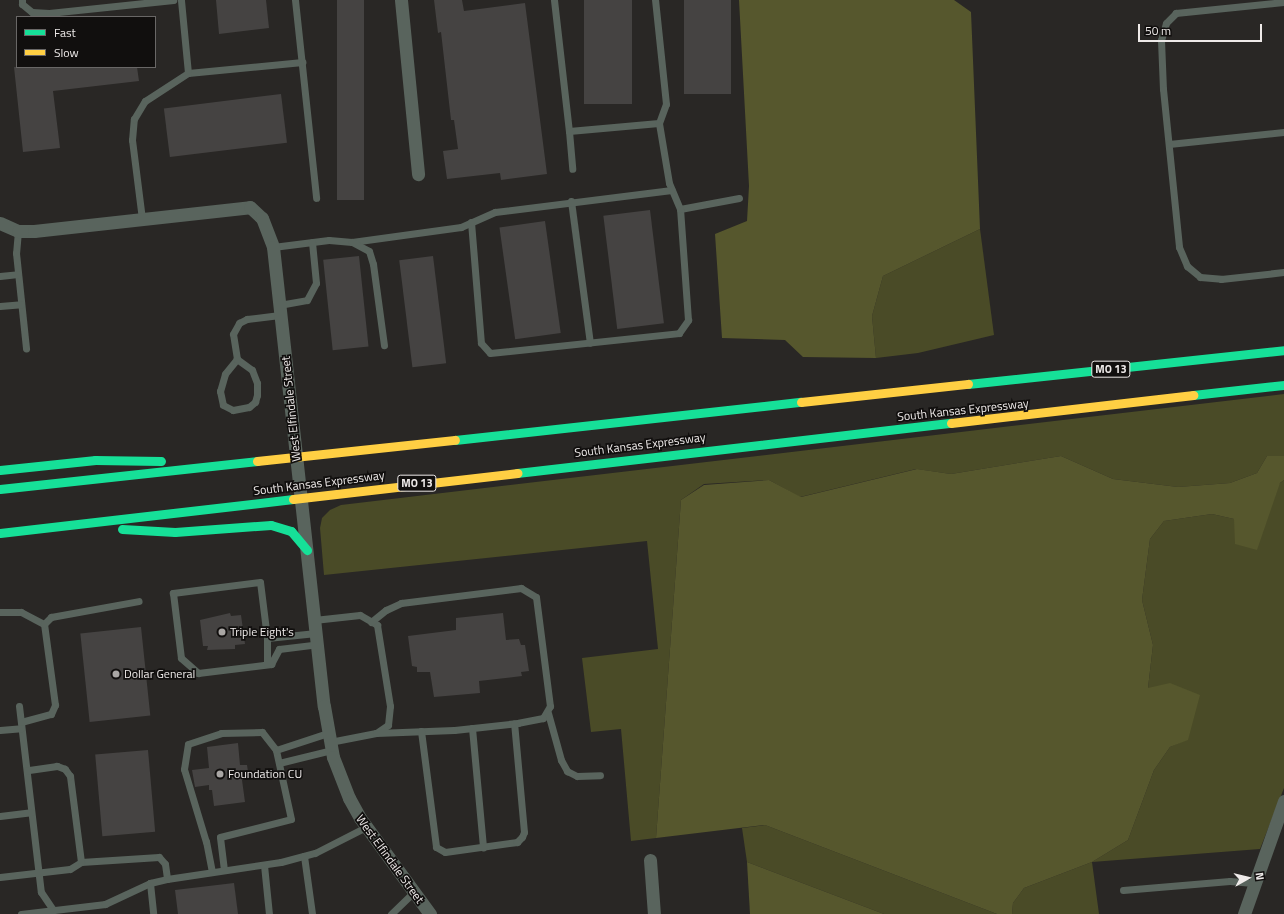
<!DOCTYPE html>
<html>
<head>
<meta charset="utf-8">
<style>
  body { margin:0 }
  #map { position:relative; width:1284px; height:914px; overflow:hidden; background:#292725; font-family:"Titillium Web",sans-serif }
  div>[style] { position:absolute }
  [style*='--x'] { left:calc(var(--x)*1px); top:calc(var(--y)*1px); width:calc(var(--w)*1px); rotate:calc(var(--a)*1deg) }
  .green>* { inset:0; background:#4a4b27 }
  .forest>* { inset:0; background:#56572d }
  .building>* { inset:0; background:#454342; transform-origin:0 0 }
  .lane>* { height:7px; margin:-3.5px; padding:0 3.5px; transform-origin:3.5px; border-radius:3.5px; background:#59645d }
  .street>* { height:13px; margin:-6.5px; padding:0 6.5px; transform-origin:6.5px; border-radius:6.5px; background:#59645d }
  .fast>* { height:9px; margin:-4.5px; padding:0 4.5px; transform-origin:4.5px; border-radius:4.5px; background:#16e098 }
  .slow>* { height:9px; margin:-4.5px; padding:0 4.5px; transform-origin:4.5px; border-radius:4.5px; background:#ffcf43 }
  .dots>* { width:11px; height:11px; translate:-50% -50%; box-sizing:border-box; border:2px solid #110f0e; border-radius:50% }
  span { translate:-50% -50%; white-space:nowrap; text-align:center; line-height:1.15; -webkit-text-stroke:3.5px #110f0e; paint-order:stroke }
  .shield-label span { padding:1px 3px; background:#110f0e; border:1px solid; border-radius:3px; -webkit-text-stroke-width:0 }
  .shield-label { font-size:11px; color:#eeeae9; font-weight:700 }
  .street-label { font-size:12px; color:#eeeae9 }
  .poi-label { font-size:12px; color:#eeeae9 }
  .left { translate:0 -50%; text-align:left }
  .legend { position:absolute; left:16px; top:16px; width:140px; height:52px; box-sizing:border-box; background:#110f0e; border:1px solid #696766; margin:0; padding:5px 7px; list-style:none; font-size:12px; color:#eeeae9 }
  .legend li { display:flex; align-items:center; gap:8px; height:20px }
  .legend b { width:20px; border:1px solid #696766 }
  .north { position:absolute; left:1228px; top:858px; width:40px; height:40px; -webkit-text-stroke:3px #110f0e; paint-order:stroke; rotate:82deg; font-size:11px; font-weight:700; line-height:16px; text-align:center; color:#eeeae9 }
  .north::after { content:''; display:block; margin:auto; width:14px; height:18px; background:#eeeae9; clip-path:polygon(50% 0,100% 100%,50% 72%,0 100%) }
  .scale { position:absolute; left:1138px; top:24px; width:124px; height:18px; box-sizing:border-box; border:2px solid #eeeae9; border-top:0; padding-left:5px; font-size:12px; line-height:14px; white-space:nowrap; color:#eeeae9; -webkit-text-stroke:3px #110f0e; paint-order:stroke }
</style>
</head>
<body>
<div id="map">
  <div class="green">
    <i style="clip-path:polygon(980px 229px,994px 335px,918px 353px,876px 358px,872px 316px,883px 276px)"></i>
    <i style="clip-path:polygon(1284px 394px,1284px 456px,1267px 456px,1257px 473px,1230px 483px,1178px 487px,1113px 479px,1061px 456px,951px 474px,916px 469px,800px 497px,769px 480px,704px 484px,681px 500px,656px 838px,631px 841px,621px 729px,591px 732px,582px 658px,658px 649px,647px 541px,324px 575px,320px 528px,322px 518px,330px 510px,341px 505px)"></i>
    <i style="clip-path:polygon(1284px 480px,1284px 788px,1260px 849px,1092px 862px,1099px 914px,1012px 914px,1013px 903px,1024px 888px,1092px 862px,1128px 840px,1154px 770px,1170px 747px,1188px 739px,1148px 688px,1153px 645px,1142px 600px,1150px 539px,1164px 521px,1212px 514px,1234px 519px)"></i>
    <i style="clip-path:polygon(765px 825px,997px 914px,884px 914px,747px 862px,742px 828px)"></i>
  </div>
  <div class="forest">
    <i style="clip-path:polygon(739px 0,954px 0,971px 12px,980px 229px,883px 276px,872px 316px,876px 358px,803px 357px,785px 340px,722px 338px,715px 234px,747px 221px,749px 186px)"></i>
    <i style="clip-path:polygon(1061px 456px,1113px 479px,1178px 487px,1230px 483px,1257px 473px,1267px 456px,1284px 456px,1284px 480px,1280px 483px,1257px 550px,1235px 544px,1234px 519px,1212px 514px,1164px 521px,1150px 539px,1142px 600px,1153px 645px,1148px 688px,1170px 683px,1200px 695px,1188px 740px,1170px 747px,1154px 770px,1128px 840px,1092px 862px,1024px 888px,1013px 903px,1012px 914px,997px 914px,765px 825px,656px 838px,681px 500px,704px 485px,769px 480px,801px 497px,917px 469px,951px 474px)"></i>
    <i style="clip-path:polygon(747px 862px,884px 914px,750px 914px)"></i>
  </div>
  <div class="building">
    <i style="clip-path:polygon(216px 0,266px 0,269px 28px,219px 34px)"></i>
    <i style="left:337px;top:0;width:27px;height:200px"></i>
    <i style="clip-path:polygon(434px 0,462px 0,464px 11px,525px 3px,547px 174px,501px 180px,500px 173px,447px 179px,443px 151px,458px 149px,454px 120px,451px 120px,441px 32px,438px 33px)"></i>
    <i style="left:584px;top:0;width:48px;height:104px"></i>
    <i style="left:684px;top:0;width:47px;height:94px"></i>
    <i style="clip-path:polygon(14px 67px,137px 67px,139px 81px,53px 91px,60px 148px,23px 152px)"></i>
    <i style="left:281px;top:94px;width:49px;height:118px;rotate:83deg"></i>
    <i style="left:650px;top:210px;width:114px;height:47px;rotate:83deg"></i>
    <i style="left:545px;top:221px;width:113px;height:46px;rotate:82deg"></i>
    <i style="left:359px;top:256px;width:91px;height:36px;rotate:84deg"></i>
    <i style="left:433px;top:256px;width:108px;height:34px;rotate:83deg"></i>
    <i style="clip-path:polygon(230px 613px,231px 616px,241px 615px,245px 644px,235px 645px,235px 649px,207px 650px,208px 646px,203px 646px,200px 620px)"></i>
    <i style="clip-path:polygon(503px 613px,506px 640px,519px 639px,521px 645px,525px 645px,529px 671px,521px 672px,522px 676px,479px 681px,480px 693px,434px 697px,430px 672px,417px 672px,417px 667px,412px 666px,408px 636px,456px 630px,456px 618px)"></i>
    <i style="left:141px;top:627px;width:89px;height:61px;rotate:84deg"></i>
    <i style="clip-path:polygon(238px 743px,240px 765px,247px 765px,249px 778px,242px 780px,245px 802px,214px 806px,212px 790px,209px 790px,209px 785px,195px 787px,192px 770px,209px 768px,207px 747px)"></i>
    <i style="left:148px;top:750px;width:82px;height:53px;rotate:85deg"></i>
    <i style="clip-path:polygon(234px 883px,238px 914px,178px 914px,175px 890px)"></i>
  </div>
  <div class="lane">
    <i style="--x:22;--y:0;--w:4;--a:90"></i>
    <i style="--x:22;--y:4;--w:13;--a:39"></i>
    <i style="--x:32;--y:12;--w:17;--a:3"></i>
    <i style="--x:49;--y:13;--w:125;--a:-6"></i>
    <i style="--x:295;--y:0;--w:199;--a:83.9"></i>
    <i style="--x:554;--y:0;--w:132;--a:83.5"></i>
    <i style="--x:569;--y:131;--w:90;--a:-5.1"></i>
    <i style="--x:659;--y:123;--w:20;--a:-70"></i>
    <i style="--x:666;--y:104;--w:105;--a:-96"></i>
    <i style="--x:1284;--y:2;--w:109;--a:174.2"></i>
    <i style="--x:1176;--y:13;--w:14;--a:135"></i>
    <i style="--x:1166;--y:23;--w:18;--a:106"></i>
    <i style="--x:1161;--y:40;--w:49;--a:87.7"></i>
    <i style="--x:1163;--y:89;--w:159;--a:84.2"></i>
    <i style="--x:1179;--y:247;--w:21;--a:67"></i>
    <i style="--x:1187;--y:266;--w:17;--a:40"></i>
    <i style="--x:1200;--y:277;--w:21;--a:5"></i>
    <i style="--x:1221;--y:279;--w:63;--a:-6.3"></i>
    <i style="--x:188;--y:73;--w:115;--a:-5.5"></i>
    <i style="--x:569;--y:131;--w:38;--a:85"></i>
    <i style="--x:1169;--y:144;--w:116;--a:-6"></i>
    <i style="--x:571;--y:201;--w:143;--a:82.4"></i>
    <i style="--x:680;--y:209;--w:60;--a:-10.6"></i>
    <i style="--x:142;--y:219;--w:80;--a:-97.2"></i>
    <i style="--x:132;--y:140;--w:21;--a:-85"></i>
    <i style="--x:134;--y:119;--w:21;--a:-59"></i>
    <i style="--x:145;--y:101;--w:51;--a:-33.1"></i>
    <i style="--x:188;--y:73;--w:73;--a:-95.5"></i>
    <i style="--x:471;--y:222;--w:121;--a:85.3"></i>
    <i style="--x:481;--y:343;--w:13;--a:48"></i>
    <i style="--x:490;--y:353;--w:190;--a:-6"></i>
    <i style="--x:679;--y:333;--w:16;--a:-55"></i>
    <i style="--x:688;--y:320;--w:111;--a:-94.1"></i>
    <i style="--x:680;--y:209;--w:28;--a:-113"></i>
    <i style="--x:669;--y:183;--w:61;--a:-99.5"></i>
    <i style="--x:18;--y:231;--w:22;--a:95"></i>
    <i style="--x:16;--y:253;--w:96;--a:84"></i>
    <i style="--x:352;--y:242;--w:110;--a:-7.8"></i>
    <i style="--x:461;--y:227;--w:37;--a:-24"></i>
    <i style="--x:495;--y:212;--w:178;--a:-7.1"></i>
    <i style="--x:273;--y:247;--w:56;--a:-7.1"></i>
    <i style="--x:329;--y:240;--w:23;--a:5"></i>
    <i style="--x:352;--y:242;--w:19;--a:28"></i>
    <i style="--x:369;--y:251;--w:14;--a:73"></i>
    <i style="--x:373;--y:264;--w:82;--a:82.3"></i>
    <i style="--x:0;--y:276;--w:18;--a:-6"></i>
    <i style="--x:279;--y:305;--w:28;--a:-10"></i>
    <i style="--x:307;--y:300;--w:19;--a:-62"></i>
    <i style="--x:316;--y:283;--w:41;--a:-95.6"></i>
    <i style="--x:0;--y:306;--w:21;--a:-5"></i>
    <i style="--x:237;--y:359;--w:19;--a:129"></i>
    <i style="--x:225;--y:374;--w:18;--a:106"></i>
    <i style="--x:220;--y:391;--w:14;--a:78"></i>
    <i style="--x:223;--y:405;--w:11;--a:27"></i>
    <i style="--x:233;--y:410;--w:16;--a:-11"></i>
    <i style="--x:249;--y:407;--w:8;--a:-40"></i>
    <i style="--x:255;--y:402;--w:7;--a:-74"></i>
    <i style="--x:257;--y:395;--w:12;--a:-90"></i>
    <i style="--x:257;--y:383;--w:14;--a:-111"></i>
    <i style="--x:252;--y:370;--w:19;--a:-144"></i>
    <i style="--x:237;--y:359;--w:25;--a:-99"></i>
    <i style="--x:233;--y:334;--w:13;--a:-61"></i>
    <i style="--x:239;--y:323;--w:9;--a:-27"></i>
    <i style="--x:247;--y:319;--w:33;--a:-7"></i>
    <i style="--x:0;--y:612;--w:21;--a:0"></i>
    <i style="--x:21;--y:612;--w:26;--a:28"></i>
    <i style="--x:314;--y:620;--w:46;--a:-6.2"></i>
    <i style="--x:360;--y:615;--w:20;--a:30"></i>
    <i style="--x:377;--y:625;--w:82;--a:80.9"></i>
    <i style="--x:390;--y:706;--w:19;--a:96"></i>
    <i style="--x:388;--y:725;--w:14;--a:146"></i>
    <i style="--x:376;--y:733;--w:47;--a:168.9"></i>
    <i style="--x:371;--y:622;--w:19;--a:-39"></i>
    <i style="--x:386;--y:610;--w:17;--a:-25"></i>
    <i style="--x:401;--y:603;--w:121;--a:-7.1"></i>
    <i style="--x:521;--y:588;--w:17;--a:31"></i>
    <i style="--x:536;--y:597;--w:110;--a:82.7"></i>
    <i style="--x:550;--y:706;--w:14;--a:120"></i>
    <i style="--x:543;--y:718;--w:25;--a:169"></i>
    <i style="--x:518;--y:723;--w:64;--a:173.8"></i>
    <i style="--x:454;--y:730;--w:78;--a:177.8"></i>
    <i style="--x:316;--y:633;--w:49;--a:174.2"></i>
    <i style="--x:267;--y:638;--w:56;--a:-97.1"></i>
    <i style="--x:260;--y:582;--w:88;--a:172.8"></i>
    <i style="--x:173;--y:593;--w:65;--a:83"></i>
    <i style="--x:181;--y:658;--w:23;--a:41"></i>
    <i style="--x:198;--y:673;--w:74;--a:-7"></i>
    <i style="--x:271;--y:664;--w:17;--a:-62"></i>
    <i style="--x:279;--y:649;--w:38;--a:-7"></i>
    <i style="--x:267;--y:664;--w:26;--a:-90"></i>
    <i style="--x:19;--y:706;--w:187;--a:83.3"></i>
    <i style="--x:41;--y:892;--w:22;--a:56"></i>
    <i style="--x:548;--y:713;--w:49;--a:74.5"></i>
    <i style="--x:561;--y:760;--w:13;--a:61"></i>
    <i style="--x:567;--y:771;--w:11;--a:27"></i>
    <i style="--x:577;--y:776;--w:23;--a:-2"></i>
    <i style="--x:21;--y:722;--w:31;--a:-15"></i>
    <i style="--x:51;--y:714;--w:10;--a:-66"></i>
    <i style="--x:55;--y:705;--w:82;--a:-97.7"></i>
    <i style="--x:44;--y:624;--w:10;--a:-45"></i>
    <i style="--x:51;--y:617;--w:89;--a:-10.3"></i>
    <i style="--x:472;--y:728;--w:120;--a:84.7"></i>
    <i style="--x:0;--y:730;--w:21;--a:-5"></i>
    <i style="--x:421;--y:731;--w:117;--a:82.6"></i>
    <i style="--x:436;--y:847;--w:10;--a:29"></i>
    <i style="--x:445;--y:852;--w:73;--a:-7.9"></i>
    <i style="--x:517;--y:842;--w:7;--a:-45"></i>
    <i style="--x:522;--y:837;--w:5;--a:-68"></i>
    <i style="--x:524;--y:832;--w:109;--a:-95.2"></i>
    <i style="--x:279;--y:763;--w:55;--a:-13.8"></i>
    <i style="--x:0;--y:816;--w:31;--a:-7"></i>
    <i style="--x:304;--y:856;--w:59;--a:82.1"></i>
    <i style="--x:81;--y:862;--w:78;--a:-3.7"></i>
    <i style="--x:159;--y:857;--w:9;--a:49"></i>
    <i style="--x:165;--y:864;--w:15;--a:82"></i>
    <i style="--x:264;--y:865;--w:49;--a:84.2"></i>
    <i style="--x:224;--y:870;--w:33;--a:-97"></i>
    <i style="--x:220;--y:837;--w:73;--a:-14.2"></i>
    <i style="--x:291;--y:819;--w:71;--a:-102.3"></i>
    <i style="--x:212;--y:872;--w:31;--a:-101"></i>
    <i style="--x:206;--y:842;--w:76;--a:-106.8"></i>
    <i style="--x:184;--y:769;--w:25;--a:-81"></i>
    <i style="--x:188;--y:744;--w:35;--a:-18"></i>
    <i style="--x:221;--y:733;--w:41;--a:-1.4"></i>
    <i style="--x:262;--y:732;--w:23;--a:52"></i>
    <i style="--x:276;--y:750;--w:55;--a:-18.1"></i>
    <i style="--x:0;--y:877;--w:70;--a:-6.5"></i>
    <i style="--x:70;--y:869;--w:13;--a:-32"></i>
    <i style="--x:81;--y:862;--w:87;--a:-97.3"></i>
    <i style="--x:70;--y:776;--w:9;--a:-126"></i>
    <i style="--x:65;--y:769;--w:9;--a:-159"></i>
    <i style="--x:57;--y:766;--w:30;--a:172"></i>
    <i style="--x:150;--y:883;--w:31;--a:84"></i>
    <i style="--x:1123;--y:890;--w:107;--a:-4.8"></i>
    <i style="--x:1230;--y:881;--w:23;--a:5"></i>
    <i style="--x:21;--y:914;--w:85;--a:-6.8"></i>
    <i style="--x:105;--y:904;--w:50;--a:-25"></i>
    <i style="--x:150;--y:883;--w:17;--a:-13"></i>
    <i style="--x:167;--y:879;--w:115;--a:-8.5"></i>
    <i style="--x:281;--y:862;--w:35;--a:-15"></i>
    <i style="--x:315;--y:853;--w:57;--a:-27"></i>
    <i style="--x:391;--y:914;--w:32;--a:-44"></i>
  </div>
  <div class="street">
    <i style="--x:401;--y:0;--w:175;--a:84.4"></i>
    <i style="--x:0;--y:223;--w:20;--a:24"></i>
    <i style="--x:18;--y:231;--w:16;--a:0"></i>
    <i style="--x:34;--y:231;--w:217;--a:-6.3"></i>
    <i style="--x:250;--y:207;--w:16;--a:43"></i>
    <i style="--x:262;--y:218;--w:31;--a:69"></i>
    <i style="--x:273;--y:247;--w:462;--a:83.7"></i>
    <i style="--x:324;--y:706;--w:52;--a:80"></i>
    <i style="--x:333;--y:757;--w:44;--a:68.7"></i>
    <i style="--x:349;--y:798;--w:23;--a:61"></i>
    <i style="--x:360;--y:818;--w:119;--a:53.9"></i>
    <i style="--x:650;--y:860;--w:54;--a:85.8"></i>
    <i style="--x:1244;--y:914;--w:120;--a:-70.5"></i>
  </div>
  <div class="fast">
    <i style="--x:968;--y:384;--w:318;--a:-6.1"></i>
    <i style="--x:1193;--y:395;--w:92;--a:-6.3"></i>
    <i style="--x:455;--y:440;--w:348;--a:-6.3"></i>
    <i style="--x:0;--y:470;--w:96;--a:-6"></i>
    <i style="--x:95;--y:460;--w:66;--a:0.9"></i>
    <i style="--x:517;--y:473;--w:437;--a:-6.6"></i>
    <i style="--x:0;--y:489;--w:259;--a:-6.2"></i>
    <i style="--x:122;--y:529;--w:53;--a:3.2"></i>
    <i style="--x:175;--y:532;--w:96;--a:-4.2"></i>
    <i style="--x:271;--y:525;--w:21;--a:17"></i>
    <i style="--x:291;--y:531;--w:25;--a:50"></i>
    <i style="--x:0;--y:533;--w:295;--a:-6.6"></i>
  </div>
  <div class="slow">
    <i style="--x:801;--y:402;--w:168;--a:-6.2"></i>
    <i style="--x:951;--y:423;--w:244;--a:-6.6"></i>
    <i style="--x:257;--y:461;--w:199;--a:-6.1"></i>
    <i style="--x:293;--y:499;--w:226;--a:-6.6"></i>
  </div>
  <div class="dots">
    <i style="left:222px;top:632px;background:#a9a6a4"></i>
    <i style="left:116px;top:674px;background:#a9a6a4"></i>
    <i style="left:220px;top:774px;background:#a9a6a4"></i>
  </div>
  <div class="shield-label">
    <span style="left:1111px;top:369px">MO 13</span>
    <span style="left:417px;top:483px">MO 13</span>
  </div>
  <div class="street-label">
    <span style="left:291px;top:409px;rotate:-96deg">West Elfindale Street</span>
    <span style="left:963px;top:410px;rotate:-6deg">South Kansas Expressway</span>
    <span style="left:640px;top:445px;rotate:-7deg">South Kansas Expressway</span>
    <span style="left:319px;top:483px;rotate:-7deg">South Kansas Expressway</span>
    <span style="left:390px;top:859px;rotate:54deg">West Elfindale Street</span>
  </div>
  <div class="poi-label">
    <span class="left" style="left:230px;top:632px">Triple Eight's</span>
    <span class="left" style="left:124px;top:674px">Dollar General</span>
    <span class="left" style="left:228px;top:774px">Foundation CU</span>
  </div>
  <ul class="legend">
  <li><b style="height:5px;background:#16e098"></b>Fast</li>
  <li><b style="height:5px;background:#ffcf43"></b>Slow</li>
  </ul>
  <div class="north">N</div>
  <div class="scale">50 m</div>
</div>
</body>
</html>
